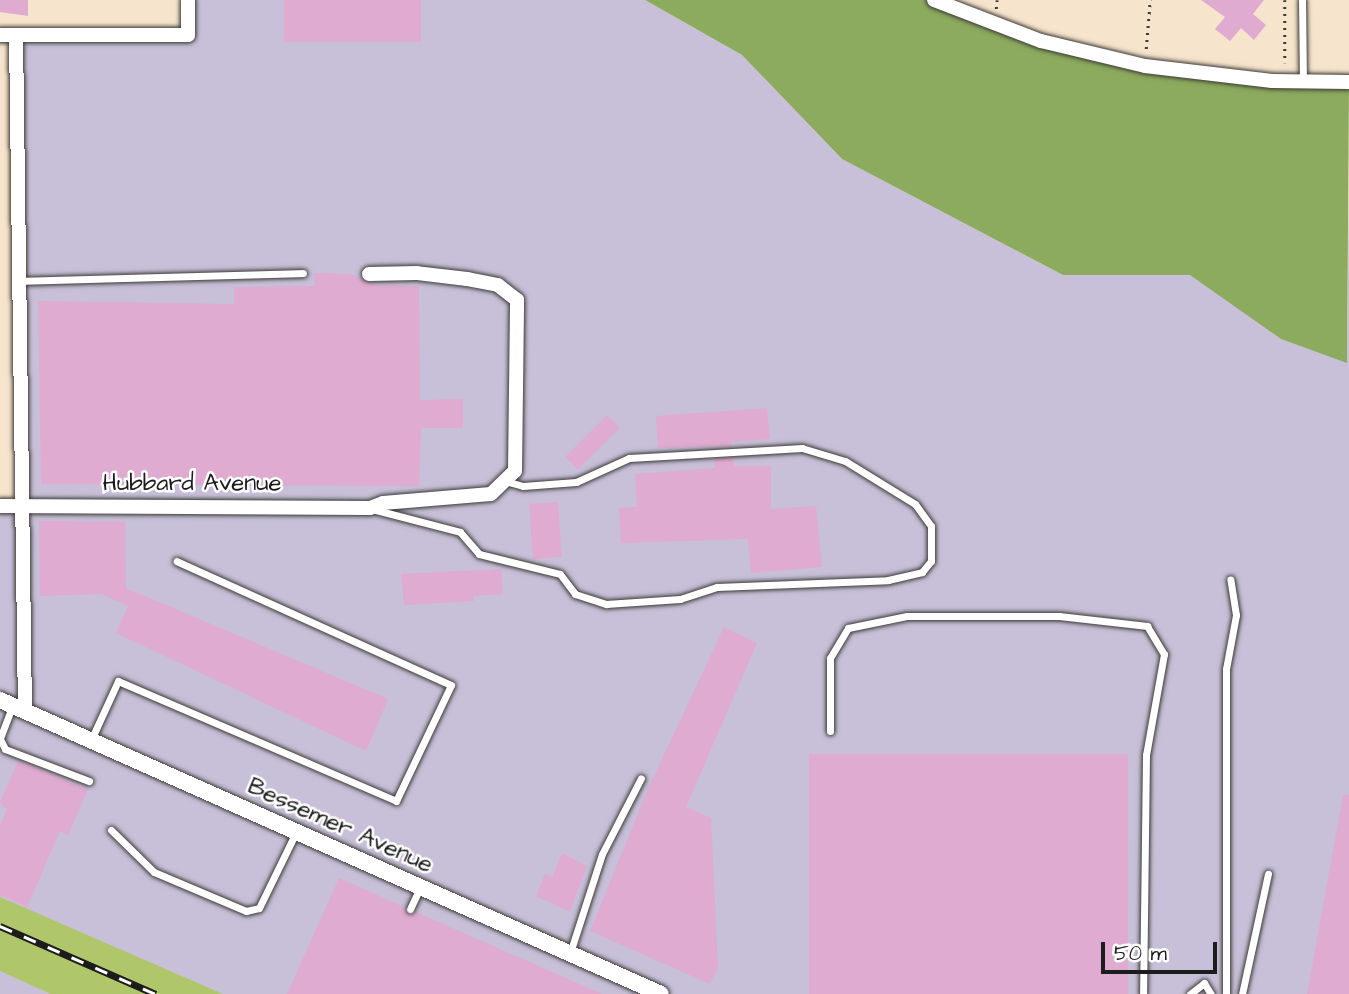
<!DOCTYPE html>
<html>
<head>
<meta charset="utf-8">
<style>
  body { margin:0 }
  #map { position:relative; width:1349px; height:994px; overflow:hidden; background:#f6e4cc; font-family:"Architects Daughter",sans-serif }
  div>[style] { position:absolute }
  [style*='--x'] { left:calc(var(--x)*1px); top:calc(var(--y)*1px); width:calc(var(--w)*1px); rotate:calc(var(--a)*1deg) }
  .industrial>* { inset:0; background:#c7c0d8 }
  .green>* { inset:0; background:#b0c66a }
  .forest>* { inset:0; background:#8cab5e }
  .building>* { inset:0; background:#dfabd0; transform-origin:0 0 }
  .path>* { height:2.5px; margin-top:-1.25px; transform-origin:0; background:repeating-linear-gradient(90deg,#3d3a36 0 2px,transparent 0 7px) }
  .roads { filter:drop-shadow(0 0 2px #3d3a36) drop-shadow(0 0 2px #3d3a36) }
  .service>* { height:7px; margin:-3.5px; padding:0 3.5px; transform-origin:3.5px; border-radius:3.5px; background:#fff }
  .minor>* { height:14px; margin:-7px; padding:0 7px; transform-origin:7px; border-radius:7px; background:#fff }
  .tertiary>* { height:16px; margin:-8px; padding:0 8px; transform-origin:8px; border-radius:8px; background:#fff }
  .rail>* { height:7px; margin-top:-3.5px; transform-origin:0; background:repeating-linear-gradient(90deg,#fff 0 13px,#1c1c1c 0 26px); box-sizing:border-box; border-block:2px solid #1c1c1c }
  span { translate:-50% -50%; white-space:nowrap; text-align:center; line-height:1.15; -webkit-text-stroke:5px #fff; paint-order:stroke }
  .street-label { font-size:24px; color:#1c1c1c }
  .scale { position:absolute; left:1101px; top:942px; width:116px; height:32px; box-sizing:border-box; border:4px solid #1c1c1c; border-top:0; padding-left:9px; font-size:21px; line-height:24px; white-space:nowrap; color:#1c1c1c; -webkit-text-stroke:5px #fff; paint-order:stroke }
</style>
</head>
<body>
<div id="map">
  <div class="industrial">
    <i style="clip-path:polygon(188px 0,645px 0,742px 55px,842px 159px,1063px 275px,1190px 274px,1281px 339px,1347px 362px,1349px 193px,1349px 994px,0 994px,0 506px,21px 506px,16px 35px,188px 35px)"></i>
  </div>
  <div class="green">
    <i style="clip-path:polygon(0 897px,223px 994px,51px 994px,0 971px)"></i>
  </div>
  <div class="forest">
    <i style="clip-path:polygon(645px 0,934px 0,1145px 66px,1349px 82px,1347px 363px,1281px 339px,1190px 275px,1063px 275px,842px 159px,742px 55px)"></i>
  </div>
  <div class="building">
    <i style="clip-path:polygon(0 0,28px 0,28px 16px,0 12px)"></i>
    <i style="left:284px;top:0;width:137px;height:42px"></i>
    <i style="clip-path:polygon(1201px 0,1264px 0,1253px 14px,1266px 25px,1254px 40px,1241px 28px,1230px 41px,1215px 29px,1225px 17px)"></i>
    <i style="clip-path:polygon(314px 273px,351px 274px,374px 285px,419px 286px,420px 400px,463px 399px,463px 428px,421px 428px,419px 486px,41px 484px,38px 301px,234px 304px,234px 287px,315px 286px)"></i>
    <i style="clip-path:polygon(767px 408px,770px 439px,731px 442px,732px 446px,658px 448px,656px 416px)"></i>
    <i style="left:607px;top:415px;width:18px;height:59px;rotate:45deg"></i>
    <i style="clip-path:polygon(733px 458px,734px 466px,771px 466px,771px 509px,816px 506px,822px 567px,751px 573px,748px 539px,621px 543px,619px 508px,637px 507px,635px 474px,715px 468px,714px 459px)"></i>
    <i style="left:558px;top:502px;width:55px;height:29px;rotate:86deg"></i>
    <i style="clip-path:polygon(39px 521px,125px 522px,126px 588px,388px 699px,366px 751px,116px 633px,128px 606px,102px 594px,40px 596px)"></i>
    <i style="clip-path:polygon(501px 569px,503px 594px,473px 596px,474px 601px,404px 605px,401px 574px)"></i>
    <i style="clip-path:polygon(724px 627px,757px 643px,686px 807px,711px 818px,718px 967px,710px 984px,590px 931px,648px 789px)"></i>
    <i style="left:1128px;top:754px;width:240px;height:319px;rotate:90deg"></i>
    <i style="clip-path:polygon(18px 761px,88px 789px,68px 835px,60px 831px,27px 907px,0 895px,0 825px,7px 809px,0 802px)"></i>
    <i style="clip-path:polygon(1343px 795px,1349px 795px,1349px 994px,1307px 994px)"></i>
    <i style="clip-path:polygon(562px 853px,587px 866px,570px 912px,536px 896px,545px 874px,552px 877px)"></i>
    <i style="clip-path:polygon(339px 878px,404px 907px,408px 915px,416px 912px,602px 994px,287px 994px)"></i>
  </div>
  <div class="path">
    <i style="--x:1285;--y:0;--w:63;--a:90"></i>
    <i style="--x:996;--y:9;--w:9;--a:-84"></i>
    <i style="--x:1146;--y:49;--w:49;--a:-85.3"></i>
  </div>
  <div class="roads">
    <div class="service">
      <i style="--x:1302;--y:0;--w:81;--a:89.3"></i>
      <i style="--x:19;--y:281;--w:284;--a:-1.6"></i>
      <i style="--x:372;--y:509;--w:91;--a:14.6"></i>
      <i style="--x:460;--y:532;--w:29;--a:49"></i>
      <i style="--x:479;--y:554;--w:83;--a:13.9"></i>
      <i style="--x:560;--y:574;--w:25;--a:53"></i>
      <i style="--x:575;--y:594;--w:33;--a:18"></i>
      <i style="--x:606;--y:604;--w:74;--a:-3.9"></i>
      <i style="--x:680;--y:599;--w:39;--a:-18"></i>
      <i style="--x:717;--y:587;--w:171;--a:-2.3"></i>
      <i style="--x:888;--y:580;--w:35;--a:-13"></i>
      <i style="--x:922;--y:572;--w:14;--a:-51"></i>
      <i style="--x:931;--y:561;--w:35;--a:-90"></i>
      <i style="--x:931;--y:526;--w:27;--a:-126"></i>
      <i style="--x:915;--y:504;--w:82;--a:-148.4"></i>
      <i style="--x:845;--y:461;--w:45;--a:-163.2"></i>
      <i style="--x:802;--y:448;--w:173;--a:176.7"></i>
      <i style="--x:629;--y:458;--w:58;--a:155.6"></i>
      <i style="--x:576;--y:482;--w:53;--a:175.7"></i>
      <i style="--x:523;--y:486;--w:19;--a:-164"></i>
      <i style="--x:12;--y:707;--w:34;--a:111"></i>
      <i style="--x:0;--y:739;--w:11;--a:63"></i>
      <i style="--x:5;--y:749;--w:90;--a:20.9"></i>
      <i style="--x:830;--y:731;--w:73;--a:-90"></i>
      <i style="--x:830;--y:658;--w:35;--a:-59"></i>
      <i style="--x:848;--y:628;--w:60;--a:-11.5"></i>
      <i style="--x:907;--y:616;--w:152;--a:0"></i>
      <i style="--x:1059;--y:616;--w:89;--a:6.5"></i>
      <i style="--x:1147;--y:626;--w:33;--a:59"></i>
      <i style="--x:1164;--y:654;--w:103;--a:100.1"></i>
      <i style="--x:1146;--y:755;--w:239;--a:90.7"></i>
      <i style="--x:91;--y:740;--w:65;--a:-65.4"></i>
      <i style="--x:118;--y:681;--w:303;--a:23.3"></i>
      <i style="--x:396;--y:801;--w:128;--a:-64.6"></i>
      <i style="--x:451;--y:685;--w:301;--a:-155.7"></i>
      <i style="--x:111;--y:830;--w:60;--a:44.3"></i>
      <i style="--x:154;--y:872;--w:100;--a:23"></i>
      <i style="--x:246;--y:911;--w:13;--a:-13"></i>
      <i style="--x:259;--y:908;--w:85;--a:-64"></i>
      <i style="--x:410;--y:909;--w:23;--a:-65"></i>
      <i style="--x:570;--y:953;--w:104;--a:-72.1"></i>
      <i style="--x:602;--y:854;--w:85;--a:-62.8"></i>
      <i style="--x:1190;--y:994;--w:18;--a:-38"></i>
      <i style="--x:1204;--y:983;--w:13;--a:58"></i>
      <i style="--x:1226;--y:994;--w:325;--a:-90"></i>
      <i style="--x:1226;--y:669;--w:55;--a:-79.5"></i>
      <i style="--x:1236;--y:615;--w:36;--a:-99"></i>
      <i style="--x:1242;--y:994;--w:123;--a:-77.8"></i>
    </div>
    <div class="minor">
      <i style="--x:934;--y:0;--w:115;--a:21"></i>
      <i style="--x:1041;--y:41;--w:107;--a:13.5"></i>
      <i style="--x:1145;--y:66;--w:128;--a:6.7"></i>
      <i style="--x:1272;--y:81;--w:77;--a:0.7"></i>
      <i style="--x:0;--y:35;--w:188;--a:0"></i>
      <i style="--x:188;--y:35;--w:35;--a:-90"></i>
      <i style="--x:16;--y:35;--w:677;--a:89.24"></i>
      <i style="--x:0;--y:506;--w:370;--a:0.3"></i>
      <i style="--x:370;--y:508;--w:14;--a:-21"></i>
      <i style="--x:383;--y:503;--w:108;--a:-4.8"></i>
      <i style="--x:491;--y:494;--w:33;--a:-44"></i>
      <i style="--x:515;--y:471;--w:171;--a:-89.3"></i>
      <i style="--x:517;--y:300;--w:24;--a:-142"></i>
      <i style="--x:498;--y:285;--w:32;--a:-169"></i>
      <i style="--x:467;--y:279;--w:50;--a:-173.2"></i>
      <i style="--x:417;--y:273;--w:48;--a:178.8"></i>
    </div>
    <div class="tertiary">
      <i style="--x:0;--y:700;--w:723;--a:23.98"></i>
    </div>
  </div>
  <div class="rail">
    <i style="--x:0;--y:926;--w:170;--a:23.6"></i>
  </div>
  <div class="street-label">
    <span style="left:192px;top:484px">Hubbard Avenue</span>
    <span style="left:340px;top:826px;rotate:24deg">Bessemer Avenue</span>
  </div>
  <div class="scale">50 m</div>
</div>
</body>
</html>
